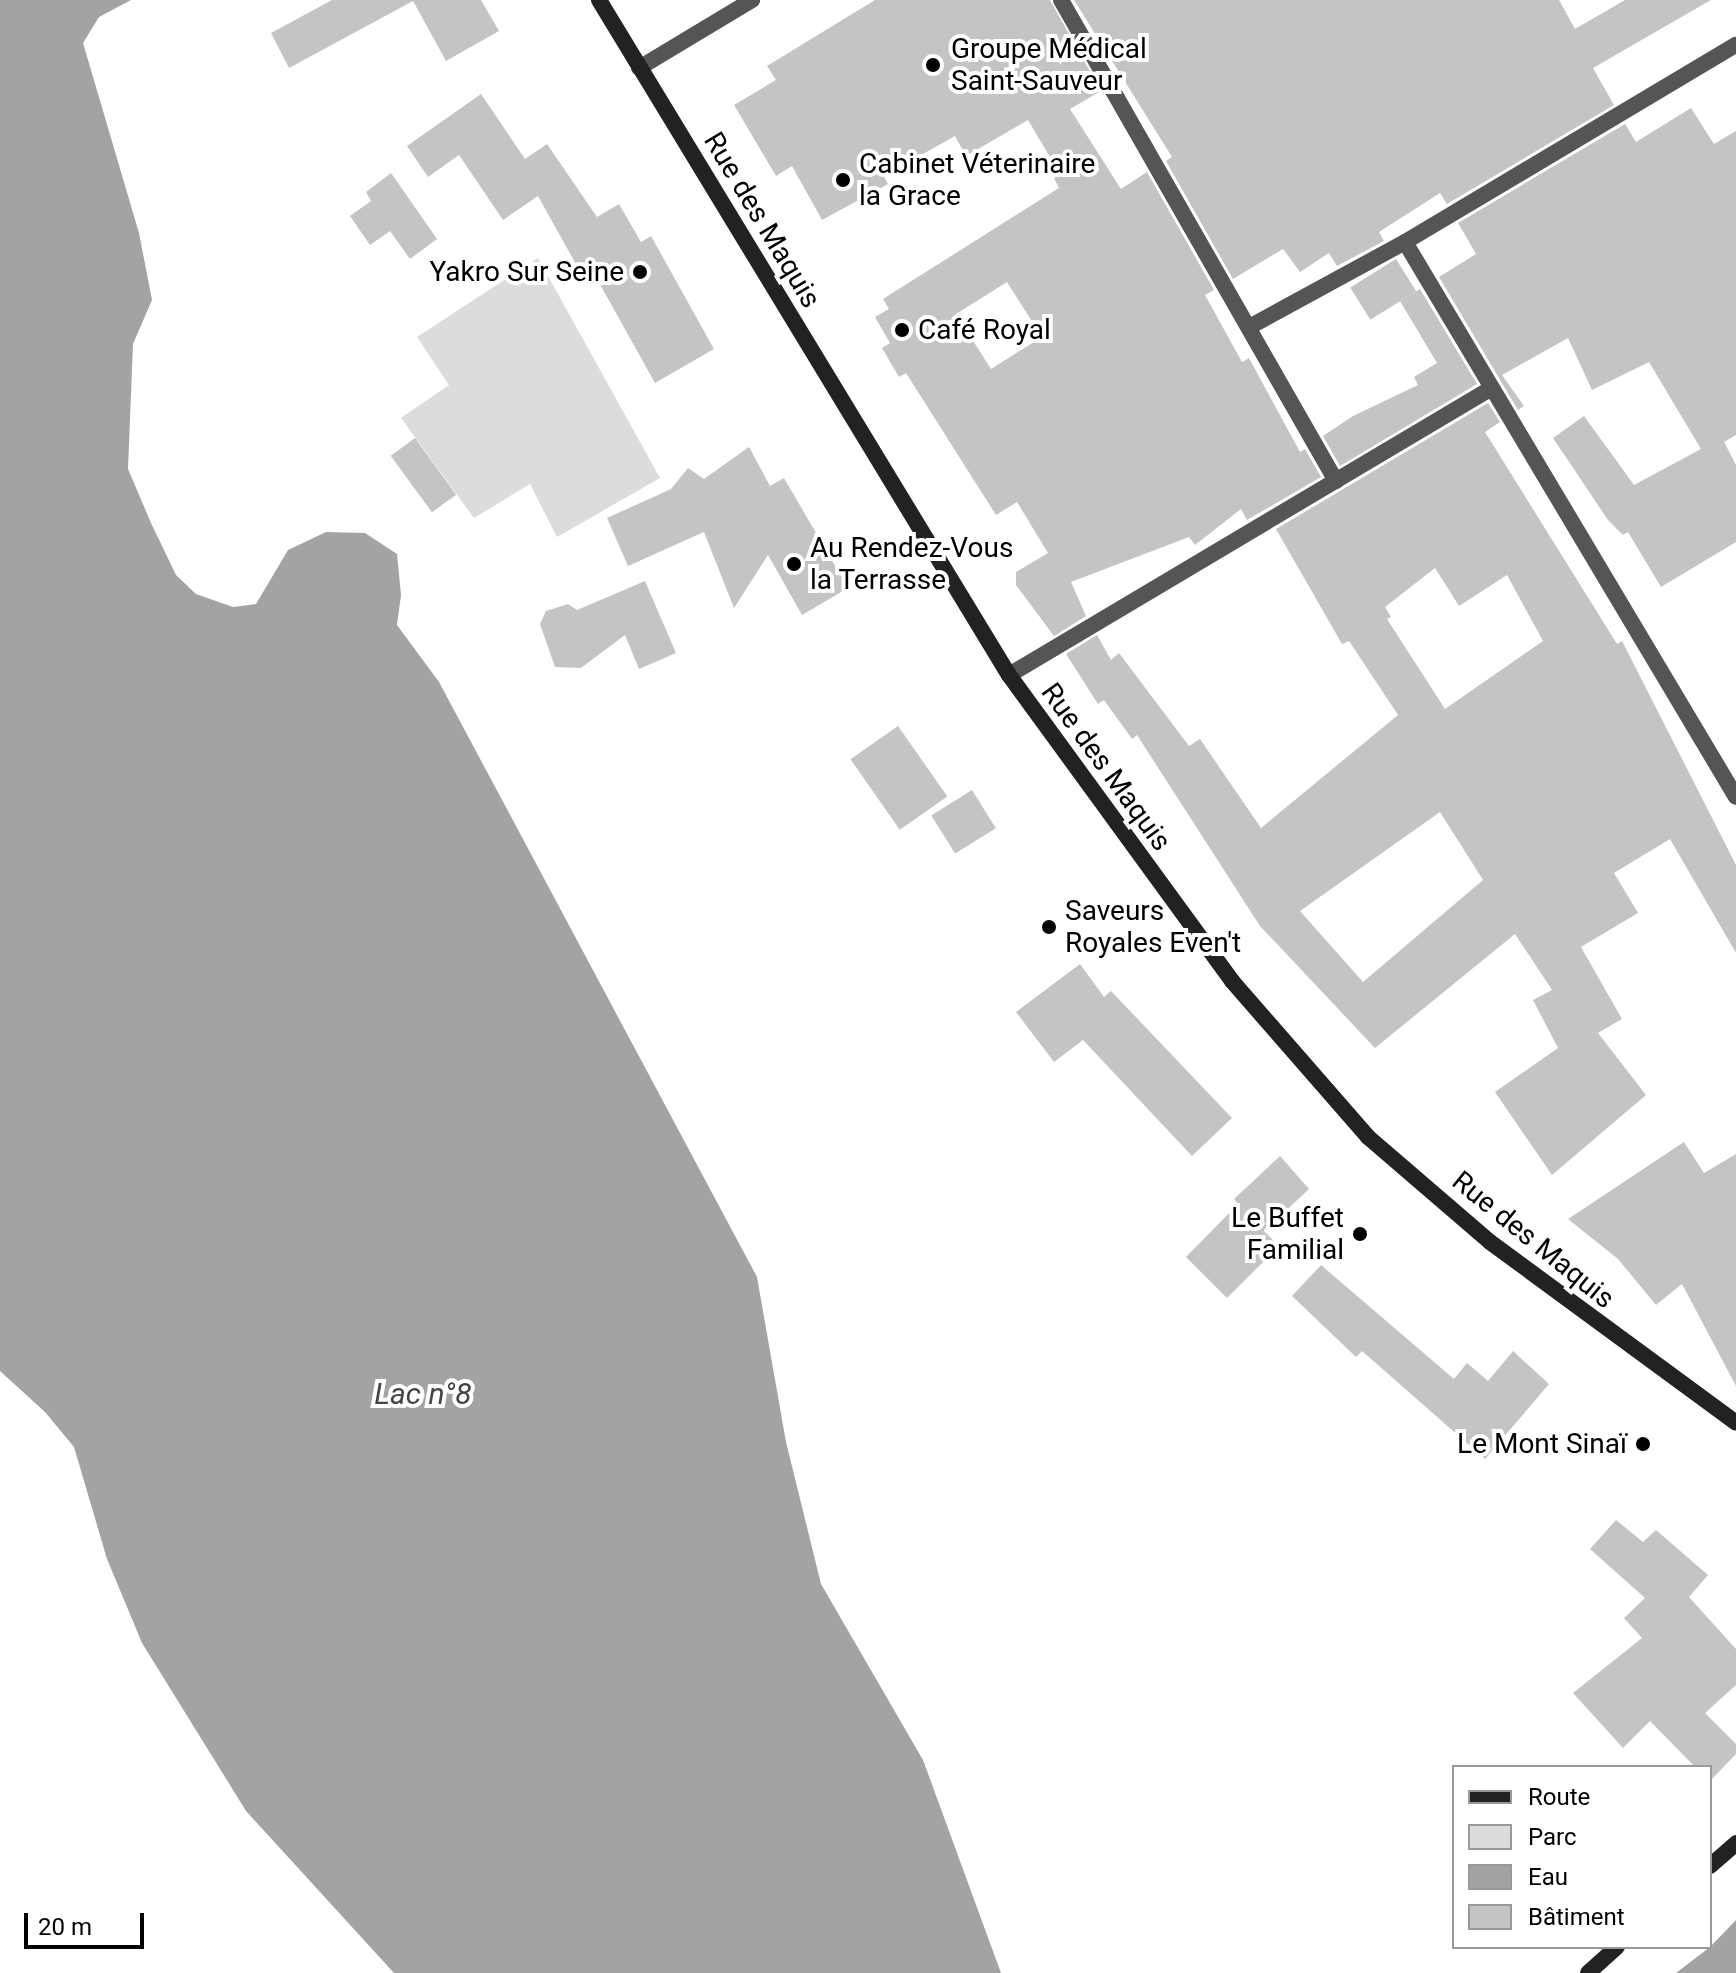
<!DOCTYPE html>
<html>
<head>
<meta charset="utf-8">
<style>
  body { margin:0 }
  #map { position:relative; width:1736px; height:1973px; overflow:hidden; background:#fff; font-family:Roboto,sans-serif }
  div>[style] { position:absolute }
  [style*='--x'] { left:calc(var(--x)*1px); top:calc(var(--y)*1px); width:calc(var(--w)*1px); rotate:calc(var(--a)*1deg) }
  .green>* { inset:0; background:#dcdcdc }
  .water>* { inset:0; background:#a3a3a3 }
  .building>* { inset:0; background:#c4c4c4; transform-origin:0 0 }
  .street>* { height:16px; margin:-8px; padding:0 8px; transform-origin:8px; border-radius:8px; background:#555 }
  .secondary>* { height:16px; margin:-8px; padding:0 8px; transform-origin:8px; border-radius:8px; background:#222 }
  .dots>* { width:22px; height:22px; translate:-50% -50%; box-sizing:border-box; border:4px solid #fff; border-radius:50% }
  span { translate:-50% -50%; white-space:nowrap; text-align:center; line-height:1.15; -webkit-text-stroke:8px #fff; paint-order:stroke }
  .poi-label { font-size:28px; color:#000 }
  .left { translate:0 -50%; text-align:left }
  .right { translate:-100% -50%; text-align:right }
  .street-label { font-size:28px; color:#000 }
  .water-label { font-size:30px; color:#444; font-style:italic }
  .legend { position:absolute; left:1452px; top:1765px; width:260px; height:184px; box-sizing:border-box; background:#fff; border:2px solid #999; margin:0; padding:10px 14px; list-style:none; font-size:24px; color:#000 }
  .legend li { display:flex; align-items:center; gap:16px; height:40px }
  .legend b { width:40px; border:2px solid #999 }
  .scale { position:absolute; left:24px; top:1913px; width:120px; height:36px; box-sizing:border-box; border:4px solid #000; border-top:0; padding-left:10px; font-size:24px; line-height:28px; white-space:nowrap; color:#000; -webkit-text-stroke:6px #fff; paint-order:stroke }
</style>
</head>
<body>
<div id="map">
  <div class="green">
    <i style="clip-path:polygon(538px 258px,660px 478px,557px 537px,530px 484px,474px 518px,401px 418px,449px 385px,417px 337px)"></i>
  </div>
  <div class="water">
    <i style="clip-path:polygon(0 0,131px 0,99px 17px,83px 43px,139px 233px,152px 300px,133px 344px,128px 469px,151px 523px,176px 575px,196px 594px,233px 607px,256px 604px,288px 550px,326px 532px,365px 533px,397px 554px,401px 595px,397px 625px,439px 682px,757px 1277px,786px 1442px,821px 1584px,923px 1760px,1001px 1973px,394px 1973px,246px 1811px,142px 1643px,107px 1559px,74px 1447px,45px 1412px,0 1371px)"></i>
    <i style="clip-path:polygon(1736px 1920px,1736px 1973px,1676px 1973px,1710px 1947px)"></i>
  </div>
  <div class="building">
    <i style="clip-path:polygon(332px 0,481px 0,499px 31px,446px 61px,413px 1px,289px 68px,271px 33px)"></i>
    <i style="clip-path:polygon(evenodd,875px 0,1050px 0,1101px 91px,1070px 109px,1121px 189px,1147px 172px,1214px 290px,1205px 295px,1242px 362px,1249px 358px,1300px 452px,1305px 449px,1321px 477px,1247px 520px,1241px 509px,1195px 545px,1189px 537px,1071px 582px,1086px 616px,1054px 636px,1016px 585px,1016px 572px,1048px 553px,1017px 502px,996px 515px,906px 373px,899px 377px,882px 348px,890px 343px,875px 317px,889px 309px,883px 299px,1059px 188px,1054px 178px,1060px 174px,1028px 120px,966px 156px,955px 136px,884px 176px,888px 184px,822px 220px,792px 166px,776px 176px,734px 105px,776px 80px,767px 66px,875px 0,1007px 282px,1042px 337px,991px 369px,956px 314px,1007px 282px)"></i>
    <i style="clip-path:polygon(1074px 0,1559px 0,1575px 29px,1625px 0,1711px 0,1593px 68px,1614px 105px,1447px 204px,1440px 193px,1379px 232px,1384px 241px,1337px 266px,1329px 253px,1300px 272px,1283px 249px,1233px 279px,1166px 161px,1172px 157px)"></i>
    <i style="clip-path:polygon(481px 94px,525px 159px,547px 144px,597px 217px,619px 204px,641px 242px,651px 236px,714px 349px,655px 383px,592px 270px,582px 275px,538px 196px,503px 220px,459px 155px,428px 177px,407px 146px)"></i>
    <i style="clip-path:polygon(1691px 108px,1714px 144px,1736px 131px,1736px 435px,1724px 442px,1736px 465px,1736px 542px,1661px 587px,1628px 532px,1623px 535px,1608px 520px,1553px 438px,1584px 416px,1634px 485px,1701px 449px,1649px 362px,1592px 390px,1568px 338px,1502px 375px,1524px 406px,1518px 410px,1439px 277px,1476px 254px,1458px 223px,1625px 124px,1636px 142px)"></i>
    <i style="clip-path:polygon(391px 173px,437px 239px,410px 259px,390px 231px,370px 245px,350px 216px,371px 201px,366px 192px)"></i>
    <i style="left:1396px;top:259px;width:38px;height:54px;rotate:58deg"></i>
    <i style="clip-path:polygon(1420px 289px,1477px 384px,1340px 466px,1323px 436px,1353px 416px,1418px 385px,1414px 377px,1437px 363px,1400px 301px)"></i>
    <i style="clip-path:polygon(evenodd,1488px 403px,1500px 422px,1485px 432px,1617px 644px,1622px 641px,1736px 865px,1736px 953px,1670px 839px,1614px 873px,1638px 913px,1581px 947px,1622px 1019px,1598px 1033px,1646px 1095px,1552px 1175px,1495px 1092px,1558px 1048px,1533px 1000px,1552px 990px,1515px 934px,1375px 1048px,1260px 926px,1137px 735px,1132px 739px,1104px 700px,1098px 704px,1066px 654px,1097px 635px,1111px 660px,1119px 653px,1189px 746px,1200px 739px,1261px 828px,1398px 715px,1349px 641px,1342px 644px,1276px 529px,1488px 403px,1435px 568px,1459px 606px,1507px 575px,1543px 641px,1445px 709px,1387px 619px,1391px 617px,1385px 607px,1435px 568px,1488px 403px,1440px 812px,1483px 880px,1363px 982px,1300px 911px,1440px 812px)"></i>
    <i style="left:415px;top:438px;width:70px;height:30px;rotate:54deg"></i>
    <i style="clip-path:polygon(749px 447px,770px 486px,784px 478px,848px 588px,802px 615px,768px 555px,734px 608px,704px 532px,628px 566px,607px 518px,671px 489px,688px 468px,704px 479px)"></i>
    <i style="clip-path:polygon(645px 581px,676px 653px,639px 669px,625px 635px,581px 668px,555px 667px,540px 624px,546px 611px,568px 604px,577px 610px)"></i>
    <i style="left:898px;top:726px;width:86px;height:58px;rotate:55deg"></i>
    <i style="left:972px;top:790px;width:45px;height:48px;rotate:58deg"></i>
    <i style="clip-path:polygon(1080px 964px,1104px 997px,1111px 991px,1232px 1118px,1192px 1156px,1083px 1040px,1054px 1062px,1016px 1012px)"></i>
    <i style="clip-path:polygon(1684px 1142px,1704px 1173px,1736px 1154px,1736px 1386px,1682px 1284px,1656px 1305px,1618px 1259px,1568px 1219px)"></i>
    <i style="clip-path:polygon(1280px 1156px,1309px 1189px,1264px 1231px,1279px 1246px,1227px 1298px,1186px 1257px,1238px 1204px,1234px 1199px)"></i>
    <i style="clip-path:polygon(1321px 1265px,1454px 1379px,1467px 1363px,1488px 1381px,1513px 1351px,1549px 1384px,1485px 1459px,1362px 1351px,1356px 1357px,1292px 1296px)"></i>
    <i style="clip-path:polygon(1616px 1520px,1643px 1542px,1656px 1530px,1708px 1575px,1689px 1597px,1736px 1649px,1736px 1685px,1705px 1713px,1736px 1744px,1736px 1754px,1710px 1781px,1710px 1767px,1695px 1767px,1650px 1721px,1623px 1748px,1573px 1693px,1642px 1638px,1624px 1618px,1645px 1598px,1590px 1549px)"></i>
  </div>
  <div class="street">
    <i style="--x:1061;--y:0;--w:554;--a:60.24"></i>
    <i style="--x:639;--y:68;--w:132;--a:-31"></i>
    <i style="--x:1405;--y:242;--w:646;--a:59.19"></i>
    <i style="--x:1251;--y:326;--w:175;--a:-28.6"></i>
    <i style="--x:1405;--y:242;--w:385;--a:-30.8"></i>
    <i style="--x:1009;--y:675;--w:560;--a:-30.74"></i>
  </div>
  <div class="secondary">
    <i style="--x:599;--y:0;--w:790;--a:58.73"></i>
    <i style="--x:1009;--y:675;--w:379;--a:53.9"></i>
    <i style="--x:1232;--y:981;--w:207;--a:48.9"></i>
    <i style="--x:1368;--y:1137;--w:161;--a:40.7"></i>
    <i style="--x:1490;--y:1242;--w:305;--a:36.3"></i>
    <i style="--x:1710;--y:1866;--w:35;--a:-41"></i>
    <i style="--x:1588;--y:1973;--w:39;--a:-42"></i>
  </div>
  <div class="dots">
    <i style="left:933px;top:65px;background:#000"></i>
    <i style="left:843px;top:180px;background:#000"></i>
    <i style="left:640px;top:272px;background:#000"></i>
    <i style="left:902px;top:330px;background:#000"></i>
    <i style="left:794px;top:564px;background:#000"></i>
    <i style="left:1049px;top:927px;background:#000"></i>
    <i style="left:1360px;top:1234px;background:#000"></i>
    <i style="left:1643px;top:1444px;background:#000"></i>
  </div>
  <div class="poi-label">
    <span class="left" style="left:951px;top:65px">Groupe Médical<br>Saint-Sauveur</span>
    <span class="left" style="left:859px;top:180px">Cabinet Véterinaire<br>la Grace</span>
    <span class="right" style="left:624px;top:272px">Yakro Sur Seine</span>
    <span class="left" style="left:918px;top:330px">Café Royal</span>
    <span class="left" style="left:810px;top:564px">Au Rendez-Vous<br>la Terrasse</span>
    <span class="left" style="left:1065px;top:927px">Saveurs<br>Royales Even't</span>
    <span class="right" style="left:1344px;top:1234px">Le Buffet<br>Familial</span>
    <span class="right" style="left:1627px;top:1444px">Le Mont Sinaï</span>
  </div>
  <div class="street-label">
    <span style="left:762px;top:220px;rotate:59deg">Rue des Maquis</span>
    <span style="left:1106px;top:767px;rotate:54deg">Rue des Maquis</span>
    <span style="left:1533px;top:1240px;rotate:39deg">Rue des Maquis</span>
  </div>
  <div class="water-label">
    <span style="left:423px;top:1394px">Lac n°8</span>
  </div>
  <ul class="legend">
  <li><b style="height:10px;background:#222"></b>Route</li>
  <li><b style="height:22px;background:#dcdcdc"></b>Parc</li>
  <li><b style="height:22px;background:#a3a3a3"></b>Eau</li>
  <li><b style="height:22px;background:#c4c4c4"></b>Bâtiment</li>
  </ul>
  <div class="scale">20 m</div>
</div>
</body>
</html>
